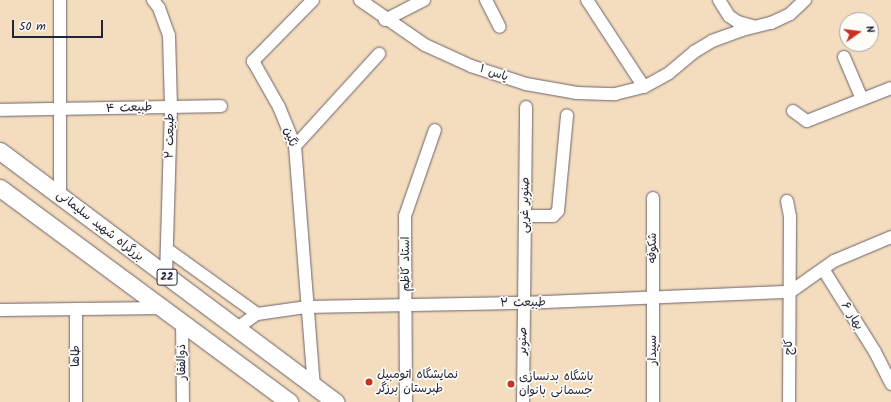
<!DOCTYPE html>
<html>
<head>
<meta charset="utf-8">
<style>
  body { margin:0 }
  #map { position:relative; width:891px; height:402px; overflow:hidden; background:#f4dcbe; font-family:Kalam,"Playpen Sans Arabic",sans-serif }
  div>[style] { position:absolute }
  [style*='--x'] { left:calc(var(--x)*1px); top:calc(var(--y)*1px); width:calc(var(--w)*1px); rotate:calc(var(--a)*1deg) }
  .roads { filter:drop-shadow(0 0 1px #6c6369) drop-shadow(0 0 1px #6c6369) }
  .minor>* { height:12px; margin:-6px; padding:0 6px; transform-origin:6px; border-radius:6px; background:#fff }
  .highway>* { height:17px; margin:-8.5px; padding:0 8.5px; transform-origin:8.5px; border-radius:8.5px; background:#fff }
  .dots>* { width:11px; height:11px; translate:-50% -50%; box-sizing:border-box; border:2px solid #fdfcf7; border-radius:50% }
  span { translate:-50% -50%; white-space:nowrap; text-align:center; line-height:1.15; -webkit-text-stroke:3.5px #fdfcf7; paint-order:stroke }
  .shield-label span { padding:1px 3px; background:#fdfcf7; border:1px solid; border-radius:3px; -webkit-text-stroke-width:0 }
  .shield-label { font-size:11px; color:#22223b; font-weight:700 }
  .street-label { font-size:12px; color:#22223b }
  .poi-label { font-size:12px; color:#22223b }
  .left { translate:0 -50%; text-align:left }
  .north { position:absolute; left:839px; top:12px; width:40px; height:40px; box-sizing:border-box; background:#fdfcf7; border:1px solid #a5a5ac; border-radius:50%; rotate:76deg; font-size:11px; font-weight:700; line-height:16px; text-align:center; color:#22223b }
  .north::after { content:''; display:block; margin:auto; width:14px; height:18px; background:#c8321e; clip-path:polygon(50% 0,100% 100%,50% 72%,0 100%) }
  .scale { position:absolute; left:12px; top:20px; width:91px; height:18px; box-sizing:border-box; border:2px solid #22223b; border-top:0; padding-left:5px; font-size:12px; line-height:14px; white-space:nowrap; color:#22223b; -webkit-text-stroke:3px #fdfcf7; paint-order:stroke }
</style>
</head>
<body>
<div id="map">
  <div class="roads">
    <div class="minor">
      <i style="--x:60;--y:0;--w:194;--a:90"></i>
      <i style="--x:153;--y:0;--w:10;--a:53"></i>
      <i style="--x:159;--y:8;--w:29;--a:70"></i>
      <i style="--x:169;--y:35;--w:72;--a:88.4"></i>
      <i style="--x:171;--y:107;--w:169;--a:91.7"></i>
      <i style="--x:313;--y:0;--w:86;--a:134.5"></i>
      <i style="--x:253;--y:61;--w:53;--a:60.5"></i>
      <i style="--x:279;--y:107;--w:42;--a:67.7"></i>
      <i style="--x:295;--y:146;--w:242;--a:85.5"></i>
      <i style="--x:360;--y:0;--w:79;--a:34.7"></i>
      <i style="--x:425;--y:45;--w:51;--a:24.5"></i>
      <i style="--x:471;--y:66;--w:58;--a:18.1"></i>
      <i style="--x:526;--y:84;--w:52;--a:10"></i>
      <i style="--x:577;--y:93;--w:38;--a:2"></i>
      <i style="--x:615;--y:94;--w:30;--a:-14"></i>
      <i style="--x:644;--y:87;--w:29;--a:-29"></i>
      <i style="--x:669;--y:73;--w:33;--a:-40"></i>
      <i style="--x:694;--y:52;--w:21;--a:-31"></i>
      <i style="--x:712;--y:41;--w:32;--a:-20"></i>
      <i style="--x:742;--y:30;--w:30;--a:-14"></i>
      <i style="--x:771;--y:23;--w:21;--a:-25"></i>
      <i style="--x:790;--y:14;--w:21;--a:-43"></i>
      <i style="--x:486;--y:0;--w:30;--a:63"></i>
      <i style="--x:587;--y:0;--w:104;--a:56.8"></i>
      <i style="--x:719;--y:0;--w:19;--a:58"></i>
      <i style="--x:729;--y:16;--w:11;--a:34"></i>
      <i style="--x:738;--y:22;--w:15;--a:16"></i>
      <i style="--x:385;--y:20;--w:44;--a:-27.1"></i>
      <i style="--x:844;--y:57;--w:46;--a:66.8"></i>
      <i style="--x:0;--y:110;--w:221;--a:-1"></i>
      <i style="--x:793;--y:111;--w:17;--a:36"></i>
      <i style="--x:807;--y:121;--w:90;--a:-21.4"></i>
      <i style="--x:295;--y:146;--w:125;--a:-47.6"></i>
      <i style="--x:787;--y:201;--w:16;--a:79"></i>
      <i style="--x:790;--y:217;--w:185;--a:90.3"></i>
      <i style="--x:525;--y:216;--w:28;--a:0"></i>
      <i style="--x:553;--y:216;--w:7;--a:-45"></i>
      <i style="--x:558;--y:211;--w:96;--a:-84.6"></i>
      <i style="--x:167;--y:249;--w:111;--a:35.8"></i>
      <i style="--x:823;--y:269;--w:98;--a:57.9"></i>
      <i style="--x:875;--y:352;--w:36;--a:63"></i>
      <i style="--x:790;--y:292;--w:54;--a:-35.2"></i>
      <i style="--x:834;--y:261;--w:62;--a:-22.8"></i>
      <i style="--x:76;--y:309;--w:93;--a:90"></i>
      <i style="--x:0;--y:310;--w:163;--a:-0.7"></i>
      <i style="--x:182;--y:323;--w:79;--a:89.3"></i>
      <i style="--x:236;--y:329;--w:26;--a:-36"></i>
      <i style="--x:257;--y:314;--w:49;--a:-8.1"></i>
      <i style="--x:306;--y:307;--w:216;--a:-1.1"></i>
      <i style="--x:522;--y:303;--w:268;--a:-2.4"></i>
      <i style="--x:406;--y:402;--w:186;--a:-90.3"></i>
      <i style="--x:405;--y:216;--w:91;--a:-70.8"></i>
      <i style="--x:523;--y:402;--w:295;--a:-89.4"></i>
      <i style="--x:653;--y:402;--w:204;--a:-90"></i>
    </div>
    <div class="highway">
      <i style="--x:0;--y:151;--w:419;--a:36.8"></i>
      <i style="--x:0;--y:188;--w:360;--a:36.5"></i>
    </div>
  </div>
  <div class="dots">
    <i style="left:369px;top:382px;background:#c8321e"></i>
    <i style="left:511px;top:384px;background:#c8321e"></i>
  </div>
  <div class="shield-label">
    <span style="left:167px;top:277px">22</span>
  </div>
  <div class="street-label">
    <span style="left:494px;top:73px;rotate:19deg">یاس ۱</span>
    <span style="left:129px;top:108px;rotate:-2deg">طبیعت ۴</span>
    <span style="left:170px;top:136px;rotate:-89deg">طبیعت ٣</span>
    <span style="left:290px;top:137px;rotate:71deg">نگین</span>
    <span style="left:525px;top:205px;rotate:-89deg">صنوبر غربی</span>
    <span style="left:100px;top:226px;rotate:38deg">بزرگراه شهید سلیمانی</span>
    <span style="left:653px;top:248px;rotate:-90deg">شکوفه</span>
    <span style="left:406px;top:264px;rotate:-90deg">استاد کاظم</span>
    <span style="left:523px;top:303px;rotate:-1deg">طبیعت ۲</span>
    <span style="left:852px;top:316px;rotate:58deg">بهار ۶</span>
    <span style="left:523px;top:341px;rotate:-90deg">صنوبر</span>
    <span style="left:789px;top:347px;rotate:-90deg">کاج</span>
    <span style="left:653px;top:350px;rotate:-90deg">سپیدار</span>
    <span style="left:76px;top:356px;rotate:-90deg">طاها</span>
    <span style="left:182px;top:362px;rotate:-91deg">ذوالفقار</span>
  </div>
  <div class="poi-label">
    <span class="left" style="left:377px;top:382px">نمایشگاه اتومبیل<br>طبرستان برزگر</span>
    <span class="left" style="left:519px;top:384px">باشگاه بدنسازی<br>جسمانی بانوان</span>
  </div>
  <div class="north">N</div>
  <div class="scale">50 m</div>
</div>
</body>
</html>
